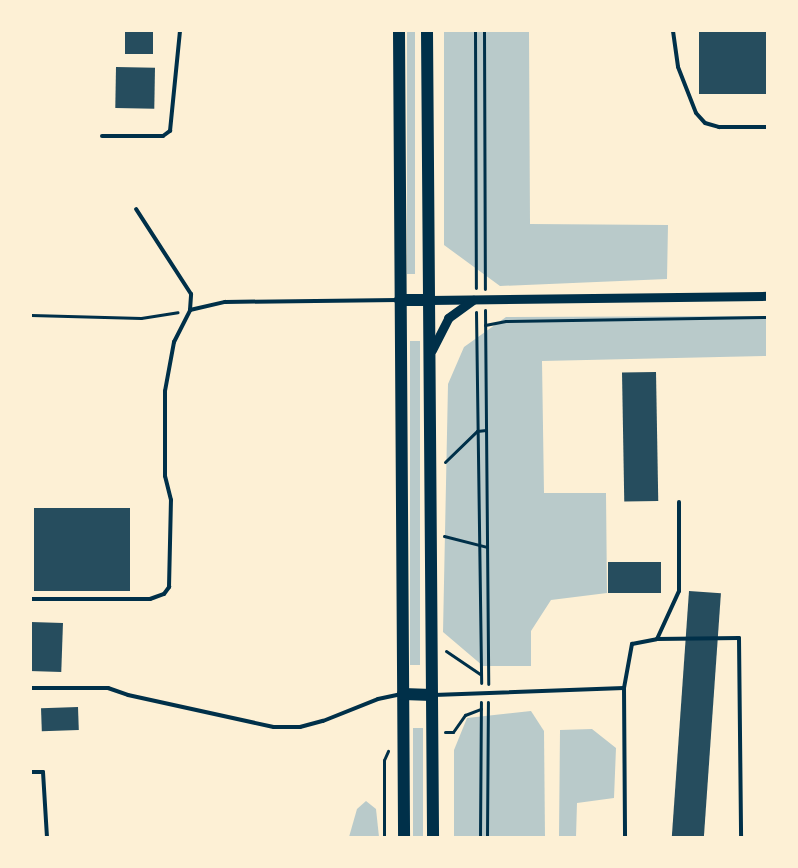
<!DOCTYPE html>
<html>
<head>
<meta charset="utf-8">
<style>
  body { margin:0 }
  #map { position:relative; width:798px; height:868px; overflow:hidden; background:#fdf0d5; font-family:"Libre Baskerville",serif }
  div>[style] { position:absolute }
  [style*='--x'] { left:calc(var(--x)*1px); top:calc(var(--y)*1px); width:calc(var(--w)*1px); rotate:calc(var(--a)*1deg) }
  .green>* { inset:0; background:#b9caca; transform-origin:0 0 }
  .building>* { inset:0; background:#264d5e; transform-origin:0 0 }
  .path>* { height:3px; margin:-1.5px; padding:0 1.5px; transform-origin:1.5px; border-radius:1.5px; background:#003049 }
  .service>* { height:4px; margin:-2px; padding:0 2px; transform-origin:2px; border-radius:2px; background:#003049 }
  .tertiary>* { height:9px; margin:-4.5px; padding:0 4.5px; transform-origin:4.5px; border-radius:4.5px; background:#003049 }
  .primary>* { height:12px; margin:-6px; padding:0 6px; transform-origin:6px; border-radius:6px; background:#003049 }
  span { translate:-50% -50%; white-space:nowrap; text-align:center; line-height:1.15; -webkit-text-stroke:4px #fdf0d5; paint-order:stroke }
  .frame { position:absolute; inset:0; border:32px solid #fdf0d5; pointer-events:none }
</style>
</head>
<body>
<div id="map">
  <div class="green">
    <i style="left:407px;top:31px;width:8px;height:243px"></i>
    <i style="clip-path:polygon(444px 31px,529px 31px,530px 224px,668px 225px,667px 279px,500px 286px,444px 245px)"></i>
    <i style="clip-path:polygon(767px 316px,767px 356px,542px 361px,544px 493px,606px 493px,607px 593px,551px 600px,531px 631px,531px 666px,483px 666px,443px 632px,448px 384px,464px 347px,506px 317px)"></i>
    <i style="left:410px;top:341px;width:10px;height:324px"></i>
    <i style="clip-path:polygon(531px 711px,544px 731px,545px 837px,454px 837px,454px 750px,467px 718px)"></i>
    <i style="left:413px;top:728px;width:10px;height:109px"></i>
    <i style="clip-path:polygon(592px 729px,616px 748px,614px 798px,577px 803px,576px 837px,559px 837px,560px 730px)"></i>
    <i style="clip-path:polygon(366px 801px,376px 809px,379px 837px,349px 837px,357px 809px)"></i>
  </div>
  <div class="building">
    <i style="left:125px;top:31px;width:28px;height:23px"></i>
    <i style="left:699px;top:31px;width:68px;height:63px"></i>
    <i style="left:116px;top:67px;width:39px;height:41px;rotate:1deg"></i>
    <i style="left:656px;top:372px;width:129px;height:34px;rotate:89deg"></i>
    <i style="left:34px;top:508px;width:96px;height:83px"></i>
    <i style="left:608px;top:562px;width:53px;height:31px"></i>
    <i style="left:689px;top:591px;width:32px;height:246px;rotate:4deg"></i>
    <i style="left:31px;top:622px;width:32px;height:49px;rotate:2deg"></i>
    <i style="left:78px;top:707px;width:23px;height:37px;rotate:88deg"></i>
  </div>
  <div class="path">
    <i style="--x:475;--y:31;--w:257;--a:89.8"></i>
    <i style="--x:484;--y:31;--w:258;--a:89.8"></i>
    <i style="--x:485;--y:310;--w:374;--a:89.5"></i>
    <i style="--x:476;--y:312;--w:371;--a:89.2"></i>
    <i style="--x:31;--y:315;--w:110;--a:1.6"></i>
    <i style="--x:141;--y:318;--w:37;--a:-9"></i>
    <i style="--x:485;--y:325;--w:21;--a:-11"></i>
    <i style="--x:506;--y:321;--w:261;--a:-0.9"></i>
    <i style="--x:445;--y:462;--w:45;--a:-44.1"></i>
    <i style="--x:477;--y:431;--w:9;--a:-6"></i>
    <i style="--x:444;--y:536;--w:44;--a:14.3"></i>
    <i style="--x:446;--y:651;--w:41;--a:34.1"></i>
    <i style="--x:445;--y:732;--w:8;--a:0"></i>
    <i style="--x:453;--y:732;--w:21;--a:-55"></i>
    <i style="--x:465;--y:715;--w:17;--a:-21"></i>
    <i style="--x:384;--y:837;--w:77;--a:-90"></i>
    <i style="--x:384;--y:760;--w:10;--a:-66"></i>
    <i style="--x:480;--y:837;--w:135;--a:-89.6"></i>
    <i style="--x:487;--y:837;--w:135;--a:-89.6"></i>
  </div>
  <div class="service">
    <i style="--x:673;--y:31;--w:36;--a:82"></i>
    <i style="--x:678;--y:67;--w:49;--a:68.6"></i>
    <i style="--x:696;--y:113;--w:13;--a:48"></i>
    <i style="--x:705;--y:123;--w:15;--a:16"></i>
    <i style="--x:719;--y:127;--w:48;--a:0"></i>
    <i style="--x:102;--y:136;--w:61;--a:0"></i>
    <i style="--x:163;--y:136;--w:9;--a:-36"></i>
    <i style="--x:170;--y:131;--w:100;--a:-84.3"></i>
    <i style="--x:190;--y:310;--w:36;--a:-13"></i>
    <i style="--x:225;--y:302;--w:173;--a:-0.7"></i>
    <i style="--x:31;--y:599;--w:119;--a:0"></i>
    <i style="--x:150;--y:599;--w:15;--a:-20"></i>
    <i style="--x:164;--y:594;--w:9;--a:-54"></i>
    <i style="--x:169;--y:587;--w:87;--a:-88.7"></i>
    <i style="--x:171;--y:500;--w:25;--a:-104"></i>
    <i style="--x:165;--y:476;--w:85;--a:-90"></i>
    <i style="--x:165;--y:391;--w:50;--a:-79.6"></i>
    <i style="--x:174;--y:342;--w:36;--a:-63"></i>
    <i style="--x:190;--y:310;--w:16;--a:-86"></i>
    <i style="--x:191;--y:294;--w:101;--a:-122.9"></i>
    <i style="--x:657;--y:639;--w:53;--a:-65.4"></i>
    <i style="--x:679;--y:591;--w:89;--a:-90"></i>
    <i style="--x:31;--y:688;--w:77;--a:0"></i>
    <i style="--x:108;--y:688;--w:21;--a:19"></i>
    <i style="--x:128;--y:695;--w:149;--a:12.4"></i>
    <i style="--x:274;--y:727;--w:26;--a:0"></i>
    <i style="--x:300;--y:727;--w:24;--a:-15"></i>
    <i style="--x:323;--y:721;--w:59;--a:-21.8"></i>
    <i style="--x:378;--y:699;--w:24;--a:-12"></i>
    <i style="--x:624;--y:688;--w:45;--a:-79.7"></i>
    <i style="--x:632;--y:644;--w:25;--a:-11"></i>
    <i style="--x:657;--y:639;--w:82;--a:-0.7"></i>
    <i style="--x:739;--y:638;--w:199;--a:89.4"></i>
    <i style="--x:434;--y:695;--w:190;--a:-2.1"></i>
    <i style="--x:624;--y:688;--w:149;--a:89.6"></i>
    <i style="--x:31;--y:772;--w:12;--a:0"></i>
    <i style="--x:43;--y:772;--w:65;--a:86.5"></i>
  </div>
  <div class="tertiary">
    <i style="--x:429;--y:300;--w:338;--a:-0.7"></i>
    <i style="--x:432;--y:350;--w:36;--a:-63"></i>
    <i style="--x:448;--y:318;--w:31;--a:-36"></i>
  </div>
  <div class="primary">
    <i style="--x:399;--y:31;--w:806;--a:89.64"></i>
    <i style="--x:427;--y:31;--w:806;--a:89.57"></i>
    <i style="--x:400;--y:300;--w:29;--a:0"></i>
    <i style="--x:403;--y:694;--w:29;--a:2"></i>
  </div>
  <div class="frame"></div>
</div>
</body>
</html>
